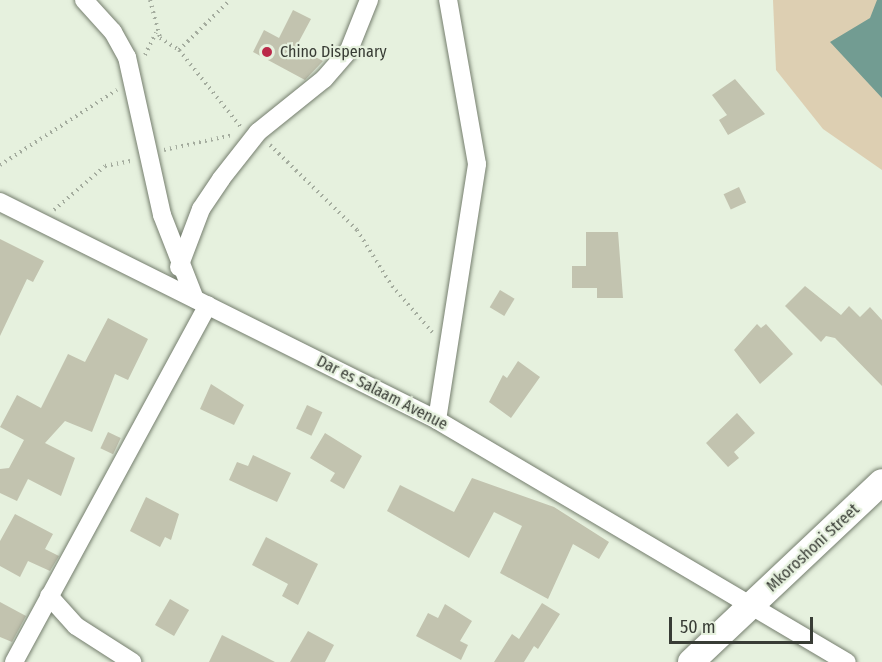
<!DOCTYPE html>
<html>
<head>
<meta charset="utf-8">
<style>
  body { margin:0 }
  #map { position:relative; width:882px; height:662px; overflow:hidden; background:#e6f1de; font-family:"Fira Sans Condensed",sans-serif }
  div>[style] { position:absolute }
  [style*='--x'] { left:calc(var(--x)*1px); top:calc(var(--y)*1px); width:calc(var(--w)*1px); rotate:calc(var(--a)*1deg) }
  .green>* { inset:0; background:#ddcfb2 }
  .water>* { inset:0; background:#729c92 }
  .building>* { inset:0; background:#c2c3af; transform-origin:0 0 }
  .path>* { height:4px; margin-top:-2px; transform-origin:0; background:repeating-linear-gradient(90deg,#a4ac9e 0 1.5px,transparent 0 6px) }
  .roads { filter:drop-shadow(0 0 2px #757e6e) drop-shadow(0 0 2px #757e6e) }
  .street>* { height:18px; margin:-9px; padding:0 9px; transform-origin:9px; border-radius:9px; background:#fff }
  .secondary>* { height:26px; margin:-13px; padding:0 13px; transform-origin:13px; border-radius:13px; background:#fff }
  .dots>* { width:16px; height:16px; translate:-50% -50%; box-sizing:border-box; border:3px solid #e6f1de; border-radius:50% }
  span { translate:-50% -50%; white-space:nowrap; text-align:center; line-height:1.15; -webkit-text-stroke:4.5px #e6f1de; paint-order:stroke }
  .poi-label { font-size:16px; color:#383c35 }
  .left { translate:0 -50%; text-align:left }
  .street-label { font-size:16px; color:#383c35 }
  .scale { position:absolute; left:669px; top:617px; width:144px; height:27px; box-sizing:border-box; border:3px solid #383c35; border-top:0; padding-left:8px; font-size:18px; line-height:21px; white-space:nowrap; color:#383c35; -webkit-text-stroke:4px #e6f1de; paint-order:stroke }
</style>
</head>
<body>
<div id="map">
  <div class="green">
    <i style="clip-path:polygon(773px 0,882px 0,882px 170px,823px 129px,776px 70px)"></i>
  </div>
  <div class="water">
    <i style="clip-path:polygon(877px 0,882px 0,882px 98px,830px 42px,870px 18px)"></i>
  </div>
  <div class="building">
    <i style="clip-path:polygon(293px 10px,311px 19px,296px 47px,323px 61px,305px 80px,253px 52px,264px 30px,279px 38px)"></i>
    <i style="clip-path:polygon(735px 79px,765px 114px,728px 135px,719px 120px,727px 115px,712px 95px)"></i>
    <i style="left:739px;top:187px;width:17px;height:17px;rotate:65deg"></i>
    <i style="clip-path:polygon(586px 232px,618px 232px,623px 298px,597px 298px,597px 288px,572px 288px,572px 266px,586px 266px)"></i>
    <i style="clip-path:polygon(0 239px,44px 261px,33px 282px,27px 279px,0 336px)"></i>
    <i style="clip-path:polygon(805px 286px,841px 315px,849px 306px,860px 317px,870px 307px,882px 320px,882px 386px,835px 338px,826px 336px,821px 342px,785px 306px)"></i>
    <i style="left:500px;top:290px;width:17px;height:20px;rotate:31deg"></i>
    <i style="clip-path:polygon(108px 318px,148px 339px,128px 380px,115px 374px,92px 432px,65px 421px,45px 443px,75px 458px,61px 496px,28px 479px,17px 501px,0 493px,0 469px,9px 468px,24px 440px,0 427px,17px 395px,41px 408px,68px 354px,85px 362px)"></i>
    <i style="clip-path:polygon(757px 324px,761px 328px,766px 324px,793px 354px,760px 384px,734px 350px)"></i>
    <i style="clip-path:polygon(518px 361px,540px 377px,511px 418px,489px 402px,503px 375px,507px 378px)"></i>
    <i style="clip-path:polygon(211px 384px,244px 405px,234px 425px,200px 409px)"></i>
    <i style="left:307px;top:405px;width:17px;height:26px;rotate:25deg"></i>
    <i style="clip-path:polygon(737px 413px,755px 433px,734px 452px,739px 458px,728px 467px,706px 443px)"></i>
    <i style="left:108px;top:432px;width:14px;height:18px;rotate:25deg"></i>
    <i style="clip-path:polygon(325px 433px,362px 456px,344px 489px,330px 481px,335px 473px,310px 458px)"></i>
    <i style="clip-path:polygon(253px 455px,291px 473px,277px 502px,229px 480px,237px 462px,248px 466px)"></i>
    <i style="clip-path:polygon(472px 478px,554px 507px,609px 542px,599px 559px,573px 544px,548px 599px,500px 573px,522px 526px,494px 512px,469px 558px,387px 511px,400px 485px,454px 512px)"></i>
    <i style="clip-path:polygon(146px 497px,179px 514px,171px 540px,165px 537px,160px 547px,130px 531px)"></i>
    <i style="clip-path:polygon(15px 514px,53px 534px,45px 549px,59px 556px,50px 571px,28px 561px,20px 577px,0 566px,0 541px)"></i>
    <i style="clip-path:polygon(266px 537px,318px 564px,298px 605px,282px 596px,288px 584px,252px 565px)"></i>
    <i style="left:170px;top:599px;width:22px;height:30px;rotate:30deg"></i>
    <i style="clip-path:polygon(0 602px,26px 616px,12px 642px,0 637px)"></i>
    <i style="clip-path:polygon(542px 603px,560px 614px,538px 649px,534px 646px,524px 662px,494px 662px,512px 634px,519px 639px)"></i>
    <i style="clip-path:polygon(445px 604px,472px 621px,460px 641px,468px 645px,461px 660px,416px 636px,428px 613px,438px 618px)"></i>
    <i style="clip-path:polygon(308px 631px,334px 645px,325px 662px,290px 662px)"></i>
    <i style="clip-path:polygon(222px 635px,275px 662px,209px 662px)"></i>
  </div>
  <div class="path">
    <i style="--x:150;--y:0;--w:39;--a:75"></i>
    <i style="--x:160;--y:38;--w:22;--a:32"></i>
    <i style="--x:179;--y:50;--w:99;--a:51.2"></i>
    <i style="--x:179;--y:50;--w:71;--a:-44.4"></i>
    <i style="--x:145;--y:55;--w:25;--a:-64"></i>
    <i style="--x:270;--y:145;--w:122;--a:44.3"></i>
    <i style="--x:357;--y:230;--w:66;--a:58"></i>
    <i style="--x:392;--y:286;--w:62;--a:48.9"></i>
    <i style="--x:164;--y:150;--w:71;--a:-12.3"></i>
    <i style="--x:0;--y:165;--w:139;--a:-32.7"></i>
    <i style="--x:54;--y:210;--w:67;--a:-40.8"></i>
    <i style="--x:105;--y:166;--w:26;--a:-11"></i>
  </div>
  <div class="roads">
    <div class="street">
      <i style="--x:84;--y:0;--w:43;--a:47.8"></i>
      <i style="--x:113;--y:32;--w:29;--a:61"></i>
      <i style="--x:127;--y:57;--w:162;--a:77.5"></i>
      <i style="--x:162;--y:215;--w:90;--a:68.6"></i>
      <i style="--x:0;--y:202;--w:488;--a:26.5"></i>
      <i style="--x:437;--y:420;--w:476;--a:30.6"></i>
      <i style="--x:179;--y:267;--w:62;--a:-69.2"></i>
      <i style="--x:201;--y:209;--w:36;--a:-56"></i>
      <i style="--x:221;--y:179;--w:60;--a:-51.8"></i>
      <i style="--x:258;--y:132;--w:85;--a:-38.8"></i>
      <i style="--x:324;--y:79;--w:38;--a:-49"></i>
      <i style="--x:349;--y:50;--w:54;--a:-68.2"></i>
      <i style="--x:437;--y:420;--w:259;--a:-81.1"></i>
      <i style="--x:477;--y:164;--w:167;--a:-100"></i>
      <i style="--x:49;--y:596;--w:40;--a:48"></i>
      <i style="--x:76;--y:626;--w:67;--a:32.7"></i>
      <i style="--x:14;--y:662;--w:406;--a:-61.5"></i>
    </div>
    <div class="secondary">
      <i style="--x:691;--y:662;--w:262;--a:-43.3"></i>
    </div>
  </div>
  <div class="dots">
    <i style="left:267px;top:52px;background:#ba2949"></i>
  </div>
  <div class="poi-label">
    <span class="left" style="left:280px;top:52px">Chino Dispenary</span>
  </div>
  <div class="street-label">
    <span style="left:382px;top:393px;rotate:27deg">Dar es Salaam Avenue</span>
    <span style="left:813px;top:548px;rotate:-43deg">Mkoroshoni Street</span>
  </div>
  <div class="scale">50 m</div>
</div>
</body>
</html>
